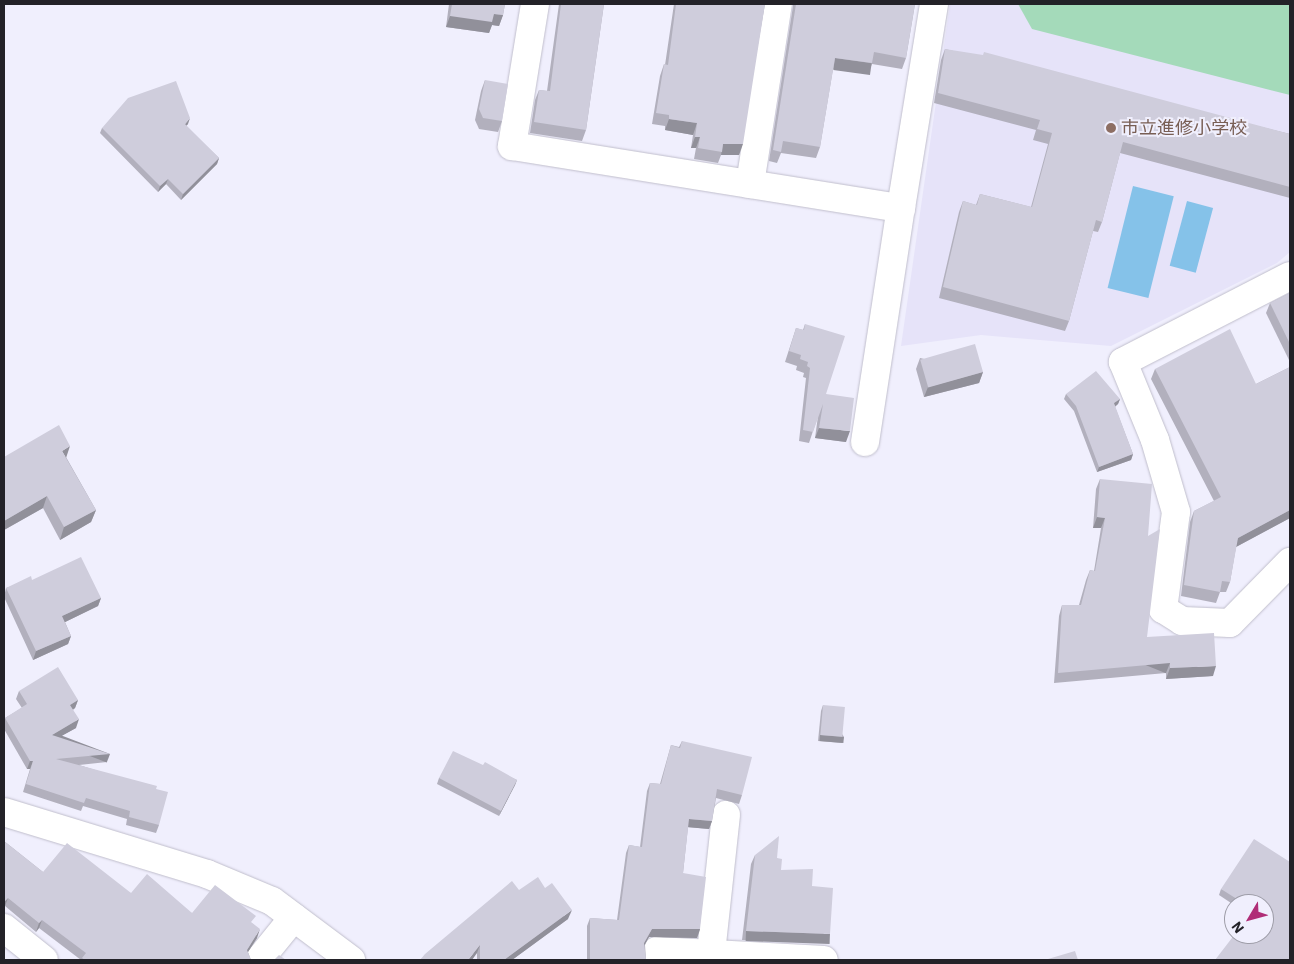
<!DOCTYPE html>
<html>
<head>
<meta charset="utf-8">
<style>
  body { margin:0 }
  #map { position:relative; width:1294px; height:964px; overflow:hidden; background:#f0effd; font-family:"IBM Plex Sans","Noto Sans JP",sans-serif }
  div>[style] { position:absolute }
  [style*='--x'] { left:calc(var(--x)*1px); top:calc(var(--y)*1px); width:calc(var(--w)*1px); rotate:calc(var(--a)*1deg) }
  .built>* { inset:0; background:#e6e3f9 }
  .green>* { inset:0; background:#a4daba }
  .water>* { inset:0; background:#85c2e9; transform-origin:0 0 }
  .roads { filter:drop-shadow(0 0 1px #c0becc) drop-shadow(0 0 1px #c0becc) }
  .minor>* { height:28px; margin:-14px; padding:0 14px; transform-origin:14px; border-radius:14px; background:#fff }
  .wall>* { inset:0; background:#b2b0bd }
  .shaded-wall>* { inset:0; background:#91909a; transform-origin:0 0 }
  .building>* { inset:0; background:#cfcddc; transform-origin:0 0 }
  .dots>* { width:14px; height:14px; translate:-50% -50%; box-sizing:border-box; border:2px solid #f0effd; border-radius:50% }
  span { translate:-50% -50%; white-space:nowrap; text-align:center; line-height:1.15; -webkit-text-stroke:4px #f0effd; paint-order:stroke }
  .education-label { font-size:18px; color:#785e54 }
  .left { translate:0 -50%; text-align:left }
  .frame { position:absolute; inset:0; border:5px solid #232228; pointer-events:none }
  .north { position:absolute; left:1224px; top:894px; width:50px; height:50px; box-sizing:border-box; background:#f0effd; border:1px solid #9e9da8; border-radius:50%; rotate:233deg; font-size:14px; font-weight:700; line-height:20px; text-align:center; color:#232228 }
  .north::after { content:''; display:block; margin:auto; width:18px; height:22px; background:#b02d77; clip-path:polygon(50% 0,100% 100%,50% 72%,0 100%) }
</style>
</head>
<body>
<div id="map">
  <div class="built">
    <i style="clip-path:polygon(950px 4px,1290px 4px,1290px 252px,1277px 263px,1111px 346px,981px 335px,901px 346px)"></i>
  </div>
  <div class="green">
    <i style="clip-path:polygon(1018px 4px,1290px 4px,1290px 95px,1032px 29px)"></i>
  </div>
  <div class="water">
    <i style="left:1133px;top:186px;width:42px;height:105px;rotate:14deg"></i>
    <i style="left:1187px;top:201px;width:27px;height:67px;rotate:15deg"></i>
  </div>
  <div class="roads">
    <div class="minor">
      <i style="--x:535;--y:4;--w:144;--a:99.2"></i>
      <i style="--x:512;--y:146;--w:394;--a:9.1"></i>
      <i style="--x:901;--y:208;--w:207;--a:-80.8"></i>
      <i style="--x:750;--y:184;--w:182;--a:-81.2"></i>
      <i style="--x:1290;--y:276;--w:188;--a:152.8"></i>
      <i style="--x:1123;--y:362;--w:84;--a:67.7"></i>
      <i style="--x:1155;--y:440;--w:75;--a:73.7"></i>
      <i style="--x:1176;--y:512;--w:98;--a:97.6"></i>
      <i style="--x:1163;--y:609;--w:22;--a:32"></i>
      <i style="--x:1182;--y:621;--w:48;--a:2.4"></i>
      <i style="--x:1230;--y:623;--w:86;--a:-45.5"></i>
      <i style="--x:865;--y:442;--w:237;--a:-81.3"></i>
      <i style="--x:4;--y:812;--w:212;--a:17"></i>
      <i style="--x:207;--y:874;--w:70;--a:22.6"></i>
      <i style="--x:272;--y:901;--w:99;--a:36.8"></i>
      <i style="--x:4;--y:928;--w:51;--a:38.7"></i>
      <i style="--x:711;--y:953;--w:139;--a:-83.8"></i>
      <i style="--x:259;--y:960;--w:55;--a:-50.9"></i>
      <i style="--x:657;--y:960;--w:9;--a:-90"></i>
      <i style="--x:657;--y:951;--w:167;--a:3.1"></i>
    </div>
  </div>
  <div class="wall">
    <i style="clip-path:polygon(449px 4px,505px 4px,503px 15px,499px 26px,492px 25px,489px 33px,446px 27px)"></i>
    <i style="clip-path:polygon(559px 4px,604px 4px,586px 130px,582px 141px,530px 133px,535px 100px,539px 90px,547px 91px)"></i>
    <i style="clip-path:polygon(674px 4px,765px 4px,739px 155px,721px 155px,718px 163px,694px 159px,696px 148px,691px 148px,693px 135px,665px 130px,665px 126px,652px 124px,660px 76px,664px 64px,665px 65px)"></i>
    <i style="clip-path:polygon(793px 4px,915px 4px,906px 58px,902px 69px,872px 64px,868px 74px,833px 69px,820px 147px,816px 158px,781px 153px,777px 163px,769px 161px,793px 6px)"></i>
    <i style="clip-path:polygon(945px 49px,1290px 134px,1290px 198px,1120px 153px,1102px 222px,1098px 232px,1093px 231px,1069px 321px,1065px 331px,939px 298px,959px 212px,963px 201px,976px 205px,980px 194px,1031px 207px,1048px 144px,1033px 140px,1036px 130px,934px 103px,941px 60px)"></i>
    <i style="clip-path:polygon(485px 80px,502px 121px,498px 132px,479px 129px,475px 120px,481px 91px)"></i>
    <i style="clip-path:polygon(188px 124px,186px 126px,219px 158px,217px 164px,181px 200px,166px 184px,158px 192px,100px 133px,102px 128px)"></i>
    <i style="clip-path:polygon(1290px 293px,1290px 362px,1266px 313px,1270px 303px)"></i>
    <i style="clip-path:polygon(805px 324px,826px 394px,846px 442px,815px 438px,818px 416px,809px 443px,799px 441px,806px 378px,803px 377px,804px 373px,796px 370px,797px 366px,785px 362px,796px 328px,803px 330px)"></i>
    <i style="clip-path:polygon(920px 358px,983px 372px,979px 383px,924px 397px,916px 369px)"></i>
    <i style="clip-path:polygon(1290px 367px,1290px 518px,1236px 547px,1230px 582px,1226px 592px,1220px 592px,1216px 603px,1181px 596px,1190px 522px,1194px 511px,1214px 501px,1151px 379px,1155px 369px,1256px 384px)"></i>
    <i style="clip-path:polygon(1066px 394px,1120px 399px,1118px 404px,1115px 407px,1133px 454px,1131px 460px,1097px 472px,1074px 411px,1064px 399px)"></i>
    <i style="clip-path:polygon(4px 457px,66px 457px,96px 510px,91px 522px,60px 540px,43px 508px,4px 530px)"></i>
    <i style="clip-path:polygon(1100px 479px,1148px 536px,1147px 637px,1213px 676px,1166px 679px,1166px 673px,1054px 683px,1059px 616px,1062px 605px,1079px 605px,1086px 580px,1090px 570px,1094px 571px,1101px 528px,1093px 528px,1096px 489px)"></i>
    <i style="clip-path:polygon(32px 580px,101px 598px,98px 606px,65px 622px,71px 636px,68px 644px,33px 660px,4px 597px,6px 588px)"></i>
    <i style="clip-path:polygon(19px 691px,78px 700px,75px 708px,73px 710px,76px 728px,59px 737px,107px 762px,79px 765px,156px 789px,159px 825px,156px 833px,126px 825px,127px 819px,83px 806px,81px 811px,23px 792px,30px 769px,27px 769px,4px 729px,4px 721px,5px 718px,22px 708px,16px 699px)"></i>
    <i style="clip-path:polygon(823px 705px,844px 737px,842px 743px,818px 741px,821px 711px)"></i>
    <i style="clip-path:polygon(682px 741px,742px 795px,739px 804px,716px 798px,712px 821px,709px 829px,688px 827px,683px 873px,700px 929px,697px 938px,649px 937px,645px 945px,646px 959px,648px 960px,587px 960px,587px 926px,590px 918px,617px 920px,626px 853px,629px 845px,640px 847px,647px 791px,650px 783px,660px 784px,671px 745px,679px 747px)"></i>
    <i style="clip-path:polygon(483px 765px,517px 780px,515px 785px,499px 816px,437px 784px,439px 778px)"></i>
    <i style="clip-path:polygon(4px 841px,43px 872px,131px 893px,192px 913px,253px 924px,257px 938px,248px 952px,251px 960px,81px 960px,39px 928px,36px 932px,5px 906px,4px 908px)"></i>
    <i style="clip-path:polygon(755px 855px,777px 858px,781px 870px,812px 886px,826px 943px,742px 940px,751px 864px)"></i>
    <i style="clip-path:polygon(1221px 889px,1264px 904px,1234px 905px,1219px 895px)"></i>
    <i style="clip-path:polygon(519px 890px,568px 919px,512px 960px,477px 960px,477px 953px,420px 960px)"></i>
    <i style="clip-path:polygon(1234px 908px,1234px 916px,1231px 914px)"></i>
  </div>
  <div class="shaded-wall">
    <i style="clip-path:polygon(494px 14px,503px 15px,499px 26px,492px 25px,489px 33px,446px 27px,450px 16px)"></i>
    <i style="left:835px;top:58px;width:37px;height:12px;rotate:8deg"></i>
    <i style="clip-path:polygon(190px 118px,188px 124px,183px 129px,185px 124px)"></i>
    <i style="clip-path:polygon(669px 119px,697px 123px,693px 135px,665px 130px)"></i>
    <i style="clip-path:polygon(695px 137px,700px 137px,696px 148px,691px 148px)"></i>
    <i style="clip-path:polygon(723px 144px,743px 144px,739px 155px,721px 155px)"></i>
    <i style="clip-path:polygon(219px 158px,217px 164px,181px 200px,183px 194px)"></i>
    <i style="clip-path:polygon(168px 179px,166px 184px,158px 192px,160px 186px)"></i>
    <i style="clip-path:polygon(983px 372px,979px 383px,924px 397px,928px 387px)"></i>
    <i style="clip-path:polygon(1120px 399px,1118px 404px,1111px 409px,1114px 403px)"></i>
    <i style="clip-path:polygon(819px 428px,850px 431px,846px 442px,815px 438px)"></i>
    <i style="clip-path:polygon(70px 446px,66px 458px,62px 451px)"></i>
    <i style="clip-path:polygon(1133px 454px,1131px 460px,1097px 472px,1099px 467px)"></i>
    <i style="clip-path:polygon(47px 496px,43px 508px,4px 530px,4px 521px)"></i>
    <i style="clip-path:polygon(96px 510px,91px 522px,60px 540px,64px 527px)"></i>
    <i style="clip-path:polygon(1290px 510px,1290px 518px,1234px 548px,1238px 538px)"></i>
    <i style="clip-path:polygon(1097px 517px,1105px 518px,1101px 528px,1093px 528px)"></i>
    <i style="clip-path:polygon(101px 598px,98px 606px,59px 625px,62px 616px)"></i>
    <i style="clip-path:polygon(71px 636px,68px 644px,33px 660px,36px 651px)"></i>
    <i style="left:1170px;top:663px;width:11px;height:112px;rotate:112deg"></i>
    <i style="clip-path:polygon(1216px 666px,1213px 676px,1166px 679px,1170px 668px)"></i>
    <i style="clip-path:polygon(78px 700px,75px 708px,67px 713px,70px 705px)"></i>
    <i style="clip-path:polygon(79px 719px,76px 728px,49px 743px,52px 735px)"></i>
    <i style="left:820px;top:735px;width:24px;height:6px;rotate:5deg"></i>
    <i style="left:110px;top:754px;width:9px;height:54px;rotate:111deg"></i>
    <i style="clip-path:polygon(30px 761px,33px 761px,30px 769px,27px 769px)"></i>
    <i style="clip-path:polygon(517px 780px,515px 785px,499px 816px,501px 811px)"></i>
    <i style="clip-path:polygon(689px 819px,712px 821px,709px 829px,686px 827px)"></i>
    <i style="clip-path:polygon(8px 898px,5px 906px,4px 908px,5px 901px)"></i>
    <i style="clip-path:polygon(572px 910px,568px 919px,512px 960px,504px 960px)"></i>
    <i style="clip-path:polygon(42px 920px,39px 928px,36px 932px,39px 923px)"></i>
    <i style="clip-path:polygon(260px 929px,257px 938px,244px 958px,247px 950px)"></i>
    <i style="clip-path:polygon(652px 929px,700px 929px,697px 938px,649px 937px,641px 951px,644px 943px)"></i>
    <i style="left:746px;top:931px;width:84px;height:10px;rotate:2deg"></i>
    <i style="clip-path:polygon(480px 945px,477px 953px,472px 960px,468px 960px)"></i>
  </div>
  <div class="building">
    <i style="clip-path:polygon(452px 4px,505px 4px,503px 15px,494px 14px,492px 22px,450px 16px)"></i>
    <i style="clip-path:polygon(561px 4px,604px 4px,586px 130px,534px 122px,539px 90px,550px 91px)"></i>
    <i style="clip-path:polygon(676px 4px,765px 4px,743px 144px,723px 144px,722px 152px,698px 148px,700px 137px,695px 137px,697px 123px,669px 119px,669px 115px,656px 113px,664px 64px,668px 65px)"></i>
    <i style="clip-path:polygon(796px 4px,915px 4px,906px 58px,874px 52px,872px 63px,835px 58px,820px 147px,783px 141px,781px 152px,773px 150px)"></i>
    <i style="clip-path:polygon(945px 49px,983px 55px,984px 52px,1290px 134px,1290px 187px,1123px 142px,1102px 222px,1096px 220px,1069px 321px,943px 287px,963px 201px,977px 205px,980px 194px,1032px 207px,1052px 133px,1037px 129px,1040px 120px,938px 93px)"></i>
    <i style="clip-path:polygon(485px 80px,508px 84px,502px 121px,483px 118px,479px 109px)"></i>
    <i style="clip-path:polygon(176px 81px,190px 118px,185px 124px,219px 158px,183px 194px,168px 179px,160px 186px,102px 128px,128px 98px)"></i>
    <i style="clip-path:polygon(1290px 293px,1290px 344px,1270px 303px)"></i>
    <i style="clip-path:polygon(805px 324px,845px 336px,826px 394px,854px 398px,850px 431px,819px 428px,823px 404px,813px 432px,803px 430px,810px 368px,807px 366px,808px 362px,800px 359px,801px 355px,789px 351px,796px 328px,804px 330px)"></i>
    <i style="clip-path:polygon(1230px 329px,1256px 384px,1290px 367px,1290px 510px,1238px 538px,1230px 582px,1222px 581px,1220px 592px,1184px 585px,1194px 511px,1221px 497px,1155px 369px)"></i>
    <i style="left:975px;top:344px;width:29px;height:57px;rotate:74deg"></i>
    <i style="clip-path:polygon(1096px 371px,1120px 399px,1114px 403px,1133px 454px,1099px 467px,1076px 406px,1066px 394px)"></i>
    <i style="clip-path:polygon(59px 425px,70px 446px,62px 451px,96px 510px,64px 527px,47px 496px,4px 521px,4px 457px)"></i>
    <i style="clip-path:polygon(1100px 479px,1152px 484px,1148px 536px,1160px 529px,1147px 637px,1214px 633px,1216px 666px,1170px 668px,1170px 663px,1058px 673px,1062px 605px,1081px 605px,1090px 570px,1095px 571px,1105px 518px,1097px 517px)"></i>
    <i style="clip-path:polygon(81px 557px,101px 598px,62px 616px,71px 636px,36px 651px,6px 588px,31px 576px,32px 580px)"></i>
    <i style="clip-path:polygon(58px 667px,78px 700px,70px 705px,79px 719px,52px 735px,110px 754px,56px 759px,157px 786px,156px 789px,168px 792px,159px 825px,129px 817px,130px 811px,86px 798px,84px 803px,26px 784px,33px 761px,30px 761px,5px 718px,27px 704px,19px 691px)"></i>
    <i style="left:823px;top:705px;width:22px;height:30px;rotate:5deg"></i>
    <i style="clip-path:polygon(682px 741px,752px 757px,742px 795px,717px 789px,712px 821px,689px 819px,683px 873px,706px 877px,700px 929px,652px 929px,644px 943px,646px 959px,648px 960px,590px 960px,590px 918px,619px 920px,629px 845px,642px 847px,650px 783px,661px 784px,671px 745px,680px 748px)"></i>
    <i style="clip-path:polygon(453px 751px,483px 765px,485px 762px,517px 780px,501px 811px,439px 778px)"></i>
    <i style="clip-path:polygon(779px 836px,777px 858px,782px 859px,781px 870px,813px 869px,812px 886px,833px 888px,830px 934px,746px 931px,755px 855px)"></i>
    <i style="clip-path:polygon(1254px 839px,1290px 862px,1290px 960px,1215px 960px,1235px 934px,1264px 934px,1264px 904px,1237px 904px,1240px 901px,1221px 889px)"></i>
    <i style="clip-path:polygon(4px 841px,43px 872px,67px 843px,131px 893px,147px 874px,192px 913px,215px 885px,256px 916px,251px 922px,260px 929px,247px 950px,251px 960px,85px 960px,82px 958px,86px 953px,42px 920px,39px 923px,8px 898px,5px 901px,4px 900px)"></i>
    <i style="clip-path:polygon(538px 877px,545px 888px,552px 883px,572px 910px,504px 960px,480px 960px,480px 945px,468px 960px,420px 960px,425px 954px,512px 881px,519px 890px)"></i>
    <i style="clip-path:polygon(1075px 951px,1078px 960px,1049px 960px,1048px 959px)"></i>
    <i style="clip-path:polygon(279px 955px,286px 960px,274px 960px)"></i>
    <i style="clip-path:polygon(674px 959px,697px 960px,672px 960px)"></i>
  </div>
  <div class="dots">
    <i style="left:1111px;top:128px;background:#8d6e63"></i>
  </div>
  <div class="education-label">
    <span class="left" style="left:1121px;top:128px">市立進修小学校</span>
  </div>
  <div class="frame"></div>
  <div class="north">N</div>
</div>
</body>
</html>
